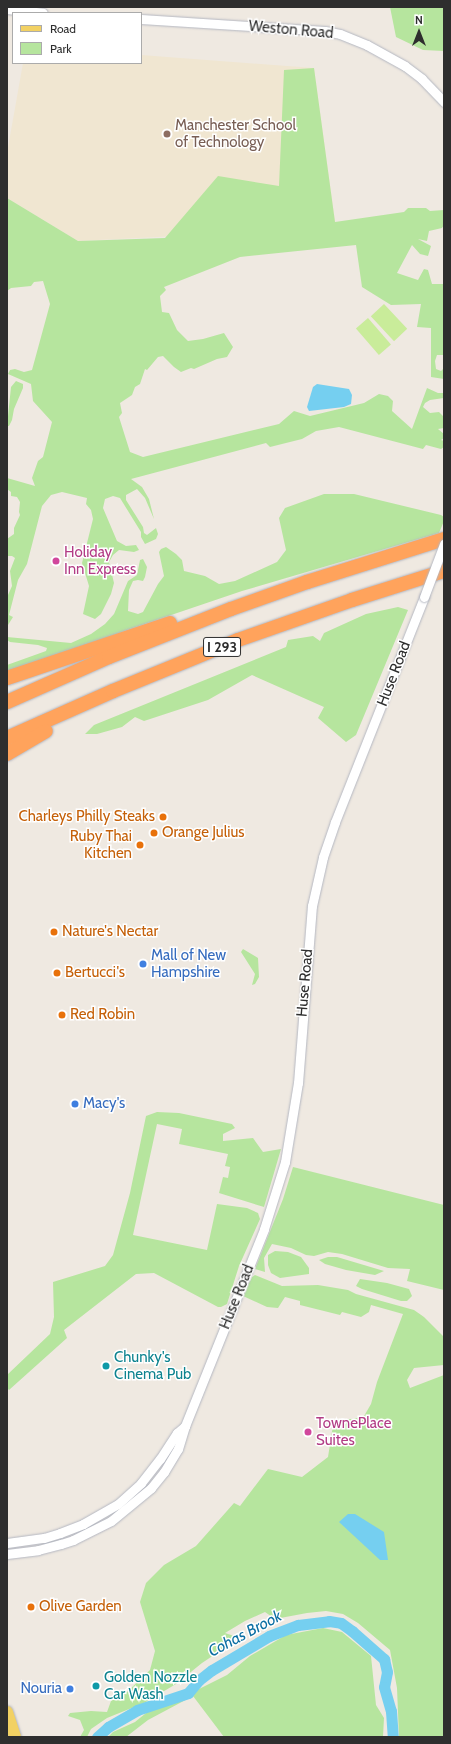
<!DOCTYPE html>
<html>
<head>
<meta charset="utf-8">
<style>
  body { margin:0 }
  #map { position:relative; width:451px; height:1744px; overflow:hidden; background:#efe9e1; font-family:Cabin,sans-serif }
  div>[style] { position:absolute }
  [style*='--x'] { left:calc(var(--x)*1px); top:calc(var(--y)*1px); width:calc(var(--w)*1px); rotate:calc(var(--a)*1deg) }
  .education>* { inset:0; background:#f0e6d1 }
  .green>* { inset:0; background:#b6e59e }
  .pitch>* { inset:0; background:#c9ec9a; transform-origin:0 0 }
  .water>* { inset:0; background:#75cff0 }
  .river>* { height:11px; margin:-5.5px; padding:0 5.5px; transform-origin:5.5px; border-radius:5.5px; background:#75cff0 }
  .roads { filter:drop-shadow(0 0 1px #b4b7c1) drop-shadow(0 0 1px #b4b7c1) }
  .minor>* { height:9px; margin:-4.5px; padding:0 4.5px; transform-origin:4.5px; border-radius:4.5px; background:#fff }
  .major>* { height:12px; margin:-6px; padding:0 6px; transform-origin:6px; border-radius:6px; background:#f2d163 }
  .highway>* { height:14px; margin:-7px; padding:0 7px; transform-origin:7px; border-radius:7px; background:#ffa35c }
  .bridges { filter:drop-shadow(0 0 1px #b4b7c1) drop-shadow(0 0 1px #b4b7c1) }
  .minor-bridge>* { height:9px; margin:-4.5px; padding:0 4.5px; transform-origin:4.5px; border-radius:4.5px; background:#fff }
  .dots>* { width:11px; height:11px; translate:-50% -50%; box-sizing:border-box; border:2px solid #fff; border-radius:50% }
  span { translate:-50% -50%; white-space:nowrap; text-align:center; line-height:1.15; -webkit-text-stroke:3px #fff; paint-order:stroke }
  .shield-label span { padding:1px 3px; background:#fff; border:1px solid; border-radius:3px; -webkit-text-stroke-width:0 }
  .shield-label { font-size:14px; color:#2e2e2e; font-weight:700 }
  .street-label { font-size:15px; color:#2e2e2e }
  .education-label { font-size:15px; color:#785e54 }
  .left { translate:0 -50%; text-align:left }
  .hotel-label { font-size:15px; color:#b23c85 }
  .food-label { font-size:15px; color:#c56008 }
  .right { translate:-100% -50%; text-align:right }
  .shop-label { font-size:15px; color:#366cbe }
  .culture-label { font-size:15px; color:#0d838f }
  .water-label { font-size:16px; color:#0d6fa3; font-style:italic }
  .frame { position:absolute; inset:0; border:8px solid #2e2e2e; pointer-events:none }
  .legend { position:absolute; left:12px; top:12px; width:130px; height:52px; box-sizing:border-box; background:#fff; border:1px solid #ababab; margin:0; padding:5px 7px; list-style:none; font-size:12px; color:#2e2e2e }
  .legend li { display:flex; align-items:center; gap:8px; height:20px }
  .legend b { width:20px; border:1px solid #ababab }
  .north { position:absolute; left:399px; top:12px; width:40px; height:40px; -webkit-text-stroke:3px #fff; paint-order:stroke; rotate:0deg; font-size:11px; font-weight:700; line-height:16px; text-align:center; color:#2e2e2e }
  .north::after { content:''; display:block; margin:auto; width:14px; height:18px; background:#2e2e2e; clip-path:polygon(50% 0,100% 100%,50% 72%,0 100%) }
</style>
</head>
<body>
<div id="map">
  <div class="education">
    <i style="clip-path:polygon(141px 55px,314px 68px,336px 228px,78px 241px,7px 198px,7px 153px,23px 63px,141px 63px)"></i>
  </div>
  <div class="green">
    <i style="clip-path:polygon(390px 7px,444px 7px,444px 51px,423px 50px,396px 37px)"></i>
    <i style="clip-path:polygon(314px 68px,335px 222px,404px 212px,408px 208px,426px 208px,430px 211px,444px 210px,444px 225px,442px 228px,429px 231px,427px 241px,418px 239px,431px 246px,428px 256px,420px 254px,412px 245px,397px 273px,418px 280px,424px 269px,428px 270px,432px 284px,444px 284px,444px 355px,437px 355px,435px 361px,436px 369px,441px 371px,444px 368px,444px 379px,431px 377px,431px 328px,417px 327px,421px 304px,391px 305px,362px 287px,356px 245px,240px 257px,164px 287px,166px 290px,160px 296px,162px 312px,169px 313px,177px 330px,188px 341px,203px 339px,224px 333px,233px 347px,227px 357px,217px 359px,194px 369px,191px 368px,181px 372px,174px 367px,163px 356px,158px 357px,147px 370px,145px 369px,140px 384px,135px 387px,132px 395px,120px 403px,122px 413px,119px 417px,130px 452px,143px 457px,279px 424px,294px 411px,310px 416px,364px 403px,379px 394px,388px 396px,393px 401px,392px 411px,412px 429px,427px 388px,438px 393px,444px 393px,444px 398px,430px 400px,425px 403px,423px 407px,430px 413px,439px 412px,444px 417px,444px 428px,438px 429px,444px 434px,444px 438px,441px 440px,444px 441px,444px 447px,441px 449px,426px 445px,423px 449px,339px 427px,316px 431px,302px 439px,270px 447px,266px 443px,131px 479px,142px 487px,149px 499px,154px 519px,145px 498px,137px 489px,126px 495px,126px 500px,143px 527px,144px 533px,147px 535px,156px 528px,158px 534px,156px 539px,145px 544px,141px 537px,141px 532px,120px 498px,113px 496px,105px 499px,103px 508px,117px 541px,126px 546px,136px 545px,139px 550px,134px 552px,119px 550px,113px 555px,109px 562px,114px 583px,111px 594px,101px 614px,95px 619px,83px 614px,89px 586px,82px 563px,93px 519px,91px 510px,86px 504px,87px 498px,62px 492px,51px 495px,42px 506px,27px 564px,18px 580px,9px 615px,13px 617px,8px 625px,8px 595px,12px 586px,10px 571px,15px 558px,12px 556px,7px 556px,7px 539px,14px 534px,14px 528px,20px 515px,19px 512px,20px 502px,17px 497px,11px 496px,11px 492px,7px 489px,7px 478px,35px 486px,32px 478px,38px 461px,43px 457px,52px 422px,33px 401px,31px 384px,8px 374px,10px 370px,15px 369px,24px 372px,32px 370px,50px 304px,43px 281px,34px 282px,31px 286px,11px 288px,7px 291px,7px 198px,78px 241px,165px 238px,218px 176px,279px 186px,284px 70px)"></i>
    <i style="clip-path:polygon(16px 381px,23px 384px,23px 388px,14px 409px,12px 420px,9px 426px,7px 426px,11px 387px)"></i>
    <i style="clip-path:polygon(324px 494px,354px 494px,441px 515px,444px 517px,444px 521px,439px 533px,242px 591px,124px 631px,85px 647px,7px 671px,7px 665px,46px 651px,47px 648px,38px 645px,10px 642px,7px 640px,7px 637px,71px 643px,91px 634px,105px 624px,114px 614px,128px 581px,137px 575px,140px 560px,143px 559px,147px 567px,145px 577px,143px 581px,138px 580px,133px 581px,129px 590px,128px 611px,138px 614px,143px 612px,158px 584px,164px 576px,159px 552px,161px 549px,166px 547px,176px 554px,182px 560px,184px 571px,205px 576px,219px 584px,235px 581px,277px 562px,286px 550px,279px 518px,285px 508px)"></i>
    <i style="clip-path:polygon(398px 607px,408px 610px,356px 735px,346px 742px,318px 718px,324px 707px,252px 675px,208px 700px,144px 721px,135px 717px,122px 727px,97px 734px,85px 734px,94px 725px,286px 647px,288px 640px,313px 636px,320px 641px,324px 633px,366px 614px)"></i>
    <i style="clip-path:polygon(243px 949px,258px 958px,259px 977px,255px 984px,252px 985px,255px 974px,241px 952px)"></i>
    <i style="clip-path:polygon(157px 1112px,179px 1113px,232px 1124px,235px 1128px,223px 1134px,223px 1141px,253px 1138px,263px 1152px,281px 1149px,264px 1207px,219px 1193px,223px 1177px,228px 1178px,230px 1167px,225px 1166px,228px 1154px,179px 1144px,182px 1129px,157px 1124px,133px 1235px,207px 1250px,217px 1204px,247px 1208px,258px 1213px,260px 1219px,239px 1266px,227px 1304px,221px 1307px,218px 1307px,154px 1273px,136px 1274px,64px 1330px,67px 1338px,9px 1390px,7px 1388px,7px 1375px,50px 1334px,54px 1317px,53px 1282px,105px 1266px,113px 1255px,130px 1193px,146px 1116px)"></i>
    <i style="clip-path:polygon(293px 1167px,444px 1205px,444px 1290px,407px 1281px,410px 1269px,388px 1268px,342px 1254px,328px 1252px,314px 1256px,306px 1255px,291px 1248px,272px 1244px,264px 1258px,265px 1272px,255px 1269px,283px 1199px)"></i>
    <i style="clip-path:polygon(275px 1251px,288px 1252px,301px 1257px,309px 1268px,309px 1274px,280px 1278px,271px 1273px,268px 1265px,268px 1255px)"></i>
    <i style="clip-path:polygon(328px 1257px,337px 1257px,384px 1271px,375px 1275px,346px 1270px,325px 1264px,319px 1260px)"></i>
    <i style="clip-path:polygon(255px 1275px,282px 1286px,318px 1285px,348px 1290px,356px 1294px,414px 1310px,424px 1317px,444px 1337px,444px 1365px,414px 1368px,407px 1380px,410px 1388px,444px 1375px,444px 1737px,399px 1737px,397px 1688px,390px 1650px,358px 1623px,343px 1614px,326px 1611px,307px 1613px,275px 1619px,265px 1612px,245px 1621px,225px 1633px,237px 1637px,235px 1641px,202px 1663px,176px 1684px,144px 1703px,107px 1718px,91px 1729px,87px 1737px,80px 1737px,84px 1730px,80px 1720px,68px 1716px,70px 1713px,91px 1711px,107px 1712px,111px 1701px,127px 1692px,150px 1670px,155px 1651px,140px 1602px,146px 1583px,164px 1565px,196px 1546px,234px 1503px,240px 1506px,268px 1469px,302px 1477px,328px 1457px,334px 1419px,353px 1419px,364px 1416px,371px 1404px,377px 1382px,403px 1314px,371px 1305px,369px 1312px,361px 1317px,342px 1312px,340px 1315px,300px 1305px,300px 1301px,285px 1297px,278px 1308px,267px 1307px,243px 1296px,252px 1277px)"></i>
    <i style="clip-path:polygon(360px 1279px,387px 1283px,409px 1289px,412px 1296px,407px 1301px,401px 1301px,362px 1289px,356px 1286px)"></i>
    <i style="clip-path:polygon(323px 1628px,342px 1632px,371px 1656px,376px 1705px,384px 1718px,383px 1737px,224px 1737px,193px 1696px,148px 1720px,126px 1737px,108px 1737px,113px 1732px,135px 1722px,151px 1709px,163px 1707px,227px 1675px,250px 1656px,286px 1635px)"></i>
  </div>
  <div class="pitch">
    <i style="left:384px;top:304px;width:34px;height:18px;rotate:47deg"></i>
    <i style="left:368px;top:318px;width:35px;height:16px;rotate:49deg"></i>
  </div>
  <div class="water">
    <i style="clip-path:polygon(317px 384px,349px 389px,352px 395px,351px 404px,344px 407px,309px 411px,307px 407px,313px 387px)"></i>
    <i style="clip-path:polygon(348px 1514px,355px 1514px,384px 1532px,388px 1560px,380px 1560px,339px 1522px)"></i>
  </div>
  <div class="river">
    <i style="--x:97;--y:1737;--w:15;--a:-42"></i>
    <i style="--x:108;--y:1727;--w:34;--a:-30"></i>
    <i style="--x:137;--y:1710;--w:54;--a:-18.4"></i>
    <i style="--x:188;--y:1693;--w:17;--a:-50"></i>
    <i style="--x:199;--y:1680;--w:16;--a:-38"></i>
    <i style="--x:212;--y:1670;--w:66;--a:-30.8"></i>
    <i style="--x:269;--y:1636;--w:31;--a:-21"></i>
    <i style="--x:298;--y:1625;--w:31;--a:-7"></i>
    <i style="--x:329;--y:1621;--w:12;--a:9"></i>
    <i style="--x:341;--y:1623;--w:14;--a:36"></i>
    <i style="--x:352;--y:1631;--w:43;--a:41.2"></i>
    <i style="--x:384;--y:1659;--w:13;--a:77"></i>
    <i style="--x:387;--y:1672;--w:15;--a:101"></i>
    <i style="--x:384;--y:1687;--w:25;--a:74"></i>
    <i style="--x:391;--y:1711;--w:26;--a:86"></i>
  </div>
  <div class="roads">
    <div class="minor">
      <i style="--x:7;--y:9;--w:36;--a:6"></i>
      <i style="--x:141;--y:19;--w:184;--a:3.7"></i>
      <i style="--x:325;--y:31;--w:15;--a:11"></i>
      <i style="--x:340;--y:34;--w:29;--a:22"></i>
      <i style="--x:367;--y:45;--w:43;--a:28.9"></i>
      <i style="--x:405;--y:66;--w:21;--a:37"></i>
      <i style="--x:422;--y:79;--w:32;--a:46"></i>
      <i style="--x:7;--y:1543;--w:37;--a:-8"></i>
      <i style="--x:44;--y:1538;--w:17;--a:-17"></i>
      <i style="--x:60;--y:1533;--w:25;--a:-21"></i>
      <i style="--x:83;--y:1524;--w:40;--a:-29.7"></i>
      <i style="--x:118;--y:1504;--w:31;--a:-42"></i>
      <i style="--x:141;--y:1483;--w:31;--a:-52"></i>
      <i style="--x:160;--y:1459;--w:31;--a:-57"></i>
      <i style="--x:177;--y:1433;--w:11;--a:-41"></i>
      <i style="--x:7;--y:1554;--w:31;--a:-7"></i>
      <i style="--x:38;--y:1550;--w:24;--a:-15"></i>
      <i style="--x:61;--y:1544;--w:13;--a:-18"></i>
      <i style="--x:73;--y:1540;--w:42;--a:-26.6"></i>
      <i style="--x:111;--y:1521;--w:52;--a:-39.5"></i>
      <i style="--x:151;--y:1488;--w:21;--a:-51"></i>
      <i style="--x:164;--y:1472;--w:27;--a:-59"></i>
      <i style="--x:178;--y:1449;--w:24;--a:-73"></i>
      <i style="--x:185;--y:1426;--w:212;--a:-68.1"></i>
      <i style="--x:264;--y:1229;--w:70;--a:-72.6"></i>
      <i style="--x:285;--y:1162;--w:80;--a:-80.7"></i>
      <i style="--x:298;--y:1083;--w:178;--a:-85.5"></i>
      <i style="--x:312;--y:906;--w:50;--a:-77.3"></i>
      <i style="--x:323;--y:857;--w:37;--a:-71"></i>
      <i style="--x:335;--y:822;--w:242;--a:-68.4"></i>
    </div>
    <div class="major">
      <i style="--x:7;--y:1712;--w:26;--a:72"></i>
    </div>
    <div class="highway">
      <i style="--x:7;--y:678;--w:172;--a:-18.6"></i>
      <i style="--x:7;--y:702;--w:111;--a:-23.8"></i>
      <i style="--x:109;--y:657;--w:131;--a:-21.5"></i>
      <i style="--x:231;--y:609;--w:81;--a:-19.6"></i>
      <i style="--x:307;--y:582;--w:144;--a:-17.4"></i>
      <i style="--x:7;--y:738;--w:116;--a:-23.9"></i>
      <i style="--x:113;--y:691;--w:135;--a:-22.2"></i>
      <i style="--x:238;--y:640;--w:121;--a:-19.3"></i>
      <i style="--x:352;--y:600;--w:96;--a:-17.5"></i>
      <i style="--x:7;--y:754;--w:45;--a:-30.5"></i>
    </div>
  </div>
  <div class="bridges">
    <div class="minor-bridge">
      <i style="--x:424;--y:597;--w:57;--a:-69.3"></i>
    </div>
  </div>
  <div class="dots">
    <i style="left:167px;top:134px;background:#8d6e63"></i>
    <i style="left:56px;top:561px;background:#d1479c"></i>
    <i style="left:163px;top:817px;background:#e8710a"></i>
    <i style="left:154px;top:833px;background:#e8710a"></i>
    <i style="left:140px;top:845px;background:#e8710a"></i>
    <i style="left:54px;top:932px;background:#e8710a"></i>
    <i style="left:143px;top:964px;background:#3f7fe0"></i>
    <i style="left:57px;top:973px;background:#e8710a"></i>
    <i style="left:62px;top:1015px;background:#e8710a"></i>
    <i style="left:75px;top:1104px;background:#3f7fe0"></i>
    <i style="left:106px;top:1366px;background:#0f9aa8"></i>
    <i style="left:308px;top:1432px;background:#d1479c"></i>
    <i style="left:31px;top:1607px;background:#e8710a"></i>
    <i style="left:96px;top:1686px;background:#0f9aa8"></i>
    <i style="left:70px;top:1689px;background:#3f7fe0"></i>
  </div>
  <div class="shield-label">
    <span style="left:222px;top:647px">I 293</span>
  </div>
  <div class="street-label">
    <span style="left:291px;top:30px;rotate:5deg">Weston Road</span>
    <span style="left:394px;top:674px;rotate:-69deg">Huse Road</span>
    <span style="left:305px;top:983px;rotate:-85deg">Huse Road</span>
    <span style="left:237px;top:1297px;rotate:-68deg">Huse Road</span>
  </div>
  <div class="education-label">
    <span class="left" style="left:175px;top:134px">Manchester School<br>of Technology</span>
  </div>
  <div class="hotel-label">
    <span class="left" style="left:64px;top:561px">Holiday<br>Inn Express</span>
    <span class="left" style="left:316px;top:1432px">TownePlace<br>Suites</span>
  </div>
  <div class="food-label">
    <span class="right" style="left:155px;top:817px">Charleys Philly Steaks</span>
    <span class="left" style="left:162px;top:833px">Orange Julius</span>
    <span class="right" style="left:132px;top:845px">Ruby Thai<br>Kitchen</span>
    <span class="left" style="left:62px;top:932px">Nature's Nectar</span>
    <span class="left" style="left:65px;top:973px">Bertucci's</span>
    <span class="left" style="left:70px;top:1015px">Red Robin</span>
    <span class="left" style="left:39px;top:1607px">Olive Garden</span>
  </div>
  <div class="shop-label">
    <span class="left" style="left:151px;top:964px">Mall of New<br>Hampshire</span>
    <span class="left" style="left:83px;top:1104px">Macy's</span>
    <span class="right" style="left:62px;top:1689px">Nouria</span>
  </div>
  <div class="culture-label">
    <span class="left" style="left:114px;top:1366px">Chunky's<br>Cinema Pub</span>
    <span class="left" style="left:104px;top:1686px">Golden Nozzle<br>Car Wash</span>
  </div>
  <div class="water-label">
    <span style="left:245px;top:1634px;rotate:-28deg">Cohas Brook</span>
  </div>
  <div class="frame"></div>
  <ul class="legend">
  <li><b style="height:5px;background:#f2d163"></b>Road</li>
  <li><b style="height:11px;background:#b6e59e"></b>Park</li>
  </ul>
  <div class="north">N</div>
</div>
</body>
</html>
